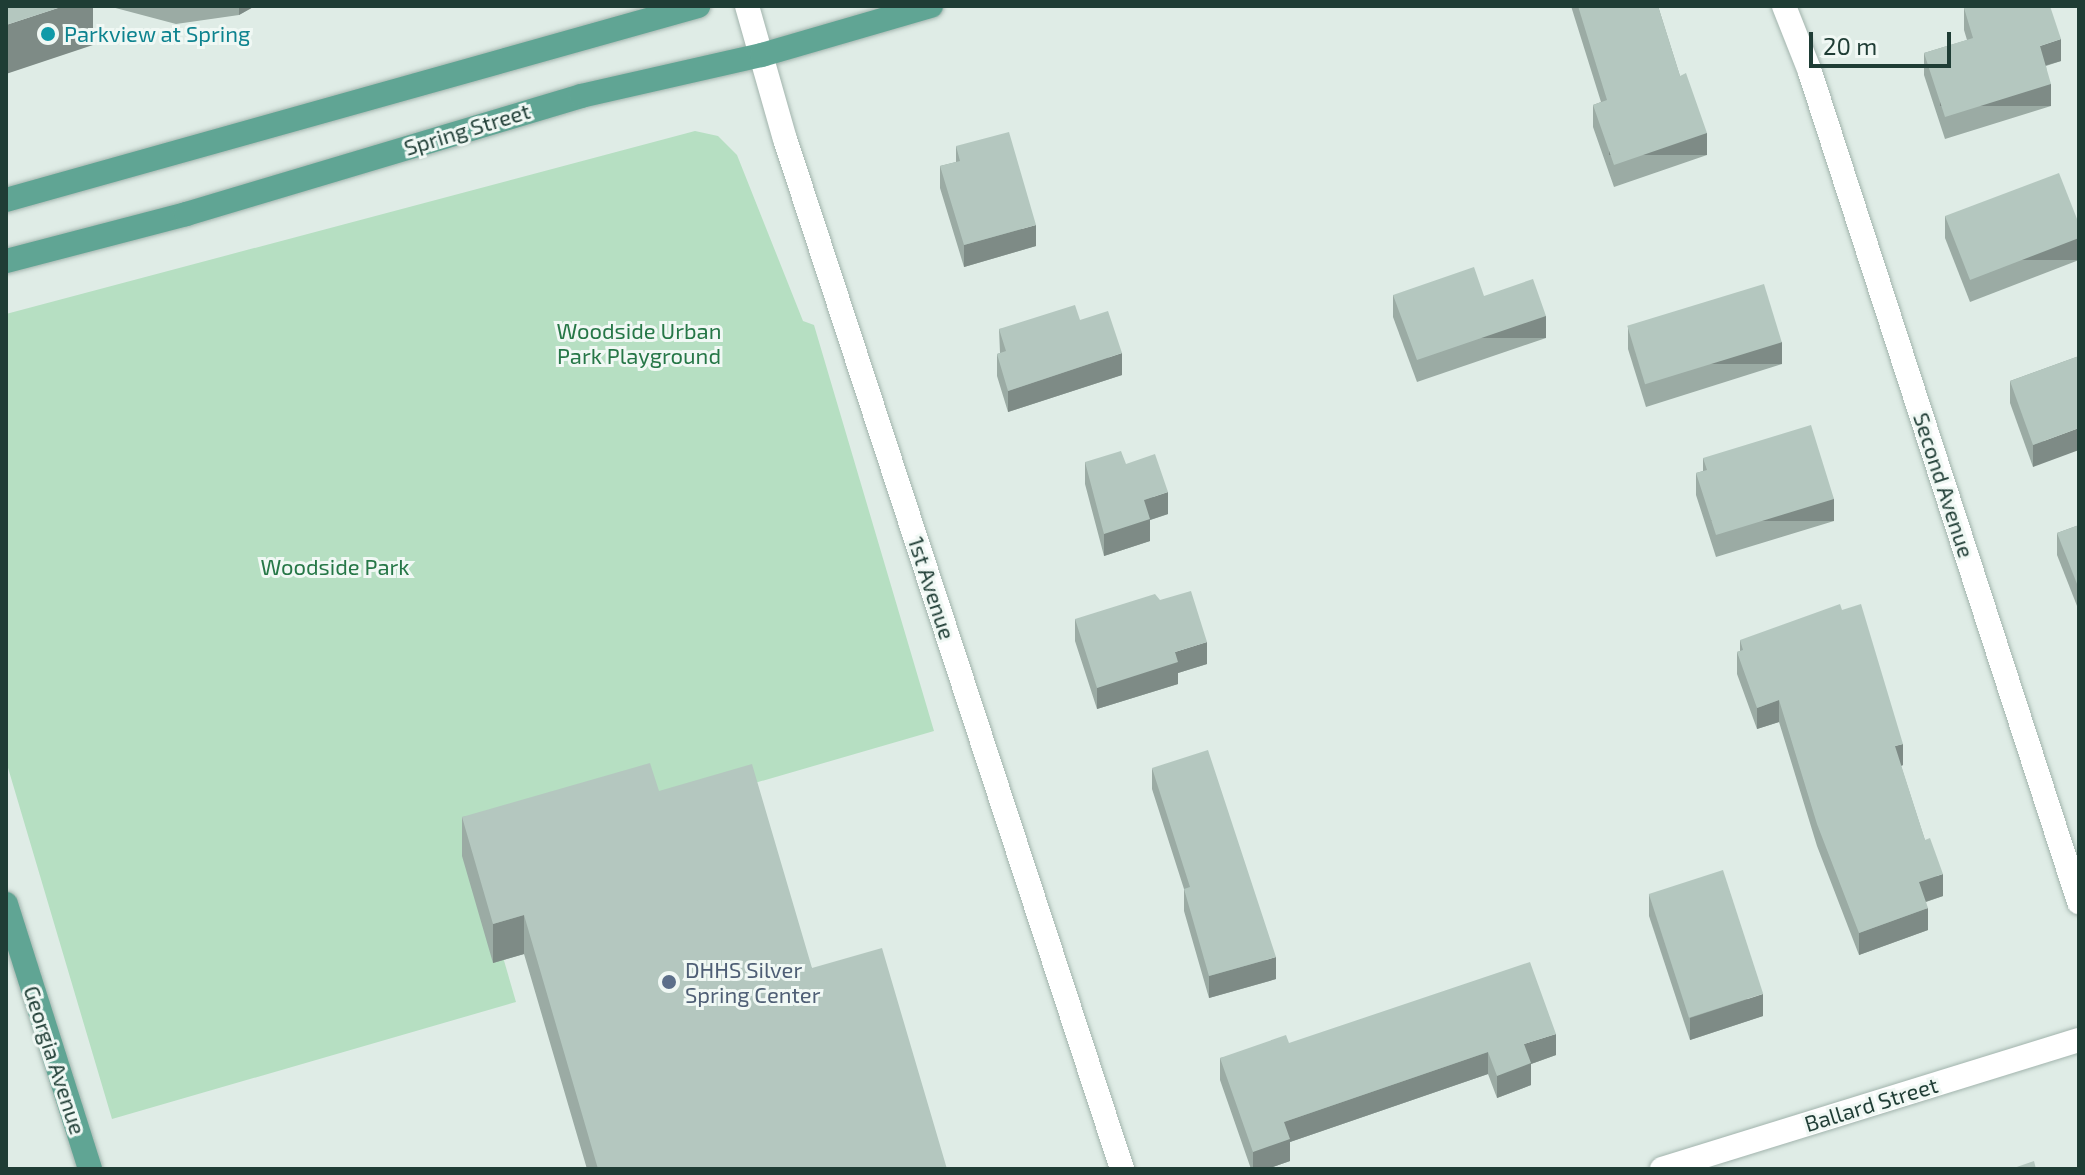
<!DOCTYPE html>
<html>
<head>
<meta charset="utf-8">
<style>
  body { margin:0 }
  #map { position:relative; width:2085px; height:1175px; overflow:hidden; background:#dfece6; font-family:"Exo 2",sans-serif }
  div>[style] { position:absolute }
  [style*='--x'] { left:calc(var(--x)*1px); top:calc(var(--y)*1px); width:calc(var(--w)*1px); rotate:calc(var(--a)*1deg) }
  .green>* { inset:0; background:#b6dfc2 }
  .roads { filter:drop-shadow(0 0 2px #a2b4ad) drop-shadow(0 0 2px #a2b4ad) }
  .minor>* { height:24px; margin:-12px; padding:0 12px; transform-origin:12px; border-radius:12px; background:#fff }
  .major>* { height:24px; margin:-12px; padding:0 12px; transform-origin:12px; border-radius:12px; background:#60a594 }
  .wall>* { inset:0; background:#9baba4 }
  .shaded-wall>* { inset:0; background:#7e8b86; transform-origin:0 0 }
  .building>* { inset:0; background:#b4c7bf; transform-origin:0 0 }
  .dots>* { width:22px; height:22px; translate:-50% -50%; box-sizing:border-box; border:4px solid #f0f8f4; border-radius:50% }
  span { translate:-50% -50%; white-space:nowrap; text-align:center; line-height:1.15; -webkit-text-stroke:6px #f0f8f4; paint-order:stroke }
  .culture-label { font-size:22px; color:#0d838f }
  .left { translate:0 -50%; text-align:left }
  .street-label { font-size:22px; color:#1f3d35 }
  .park-label { font-size:22px; color:#267747 }
  .service-label { font-size:22px; color:#4e5e75 }
  .frame { position:absolute; inset:0; border:8px solid #1f3d35; pointer-events:none }
  .scale { position:absolute; left:1809px; top:32px; width:142px; height:36px; box-sizing:border-box; border:4px solid #1f3d35; border-top:0; padding-left:10px; font-size:24px; line-height:28px; white-space:nowrap; color:#1f3d35; -webkit-text-stroke:6px #f0f8f4; paint-order:stroke }
</style>
</head>
<body>
<div id="map">
  <div class="green">
    <i style="clip-path:polygon(695px 131px,718px 136px,737px 155px,803px 321px,814px 325px,934px 731px,476px 864px,516px 1002px,112px 1119px,6px 761px,6px 314px)"></i>
  </div>
  <div class="roads">
    <div class="minor">
      <i style="--x:747;--y:6;--w:138;--a:74.1"></i>
      <i style="--x:785;--y:139;--w:1084;--a:71.88"></i>
      <i style="--x:1784;--y:6;--w:68;--a:68.4"></i>
      <i style="--x:1809;--y:69;--w:876;--a:72.04"></i>
      <i style="--x:1662;--y:1169;--w:436;--a:-17.2"></i>
    </div>
    <div class="major">
      <i style="--x:6;--y:200;--w:719;--a:-15.66"></i>
      <i style="--x:6;--y:261;--w:186;--a:-14.6"></i>
      <i style="--x:186;--y:214;--w:412;--a:-16.6"></i>
      <i style="--x:581;--y:96;--w:186;--a:-12.8"></i>
      <i style="--x:762;--y:55;--w:176;--a:-16.2"></i>
      <i style="--x:6;--y:904;--w:278;--a:72.4"></i>
    </div>
  </div>
  <div class="wall">
    <i style="clip-path:polygon(108px 6px,255px 6px,239px 15px,176px 24px)"></i>
    <i style="clip-path:polygon(1571px 6px,1658px 6px,1680px 76px,1707px 155px,1614px 187px,1593px 127px,1593px 105px,1601px 102px)"></i>
    <i style="clip-path:polygon(1964px 8px,2061px 61px,2046px 66px,2051px 106px,1945px 139px,1924px 75px,1924px 53px,1967px 40px,1964px 30px)"></i>
    <i style="clip-path:polygon(956px 146px,1036px 246px,964px 267px,940px 188px,940px 166px,956px 162px)"></i>
    <i style="clip-path:polygon(1945px 216px,2079px 224px,2079px 260px,1970px 302px,1945px 238px)"></i>
    <i style="clip-path:polygon(1393px 295px,1484px 296px,1546px 338px,1417px 382px,1393px 317px)"></i>
    <i style="clip-path:polygon(1080px 320px,1122px 375px,1008px 412px,997px 376px,997px 354px,1000px 353px,999px 329px)"></i>
    <i style="clip-path:polygon(1628px 327px,1782px 364px,1646px 407px,1628px 349px)"></i>
    <i style="clip-path:polygon(2079px 356px,2033px 467px,2010px 403px,2010px 381px)"></i>
    <i style="clip-path:polygon(1703px 458px,1834px 521px,1716px 557px,1696px 495px,1696px 473px,1703px 471px)"></i>
    <i style="clip-path:polygon(1085px 462px,1126px 464px,1168px 514px,1150px 520px,1150px 541px,1104px 556px,1085px 484px)"></i>
    <i style="clip-path:polygon(2079px 525px,2079px 611px,2057px 555px,2057px 533px)"></i>
    <i style="clip-path:polygon(1075px 619px,1207px 664px,1178px 673px,1178px 684px,1097px 709px,1075px 641px)"></i>
    <i style="clip-path:polygon(1740px 640px,1903px 765px,1901px 766px,1943px 896px,1926px 902px,1928px 930px,1859px 955px,1817px 846px,1779px 722px,1757px 729px,1737px 674px,1737px 652px,1740px 651px)"></i>
    <i style="clip-path:polygon(1152px 768px,1276px 979px,1209px 998px,1184px 911px,1184px 889px,1152px 789px)"></i>
    <i style="clip-path:polygon(659px 791px,812px 968px,947px 1169px,587px 1169px,524px 954px,493px 963px,462px 856px,462px 817px)"></i>
    <i style="clip-path:polygon(1649px 894px,1763px 1016px,1690px 1040px,1649px 916px)"></i>
    <i style="clip-path:polygon(1289px 1043px,1556px 1055px,1531px 1064px,1531px 1085px,1497px 1098px,1488px 1074px,1290px 1142px,1290px 1161px,1267px 1169px,1251px 1169px,1220px 1080px,1220px 1058px)"></i>
  </div>
  <div class="shaded-wall">
    <i style="clip-path:polygon(64px 6px,93px 6px,93px 45px,6px 74px,6px 25px)"></i>
    <i style="clip-path:polygon(239px 6px,255px 6px,239px 15px)"></i>
    <i style="clip-path:polygon(2061px 39px,2061px 61px,2040px 67px,2040px 46px)"></i>
    <i style="left:2051px;top:84px;width:22px;height:111px;rotate:90deg"></i>
    <i style="left:1707px;top:133px;width:22px;height:98px;rotate:90deg"></i>
    <i style="clip-path:polygon(1036px 225px,1036px 246px,964px 267px,964px 245px)"></i>
    <i style="left:2079px;top:238px;width:22px;height:117px;rotate:90deg"></i>
    <i style="left:1546px;top:316px;width:22px;height:136px;rotate:90deg"></i>
    <i style="left:1782px;top:342px;width:22px;height:143px;rotate:90deg"></i>
    <i style="clip-path:polygon(1122px 353px,1122px 375px,1008px 412px,1008px 391px)"></i>
    <i style="clip-path:polygon(2079px 428px,2079px 450px,2033px 467px,2033px 445px)"></i>
    <i style="clip-path:polygon(1168px 492px,1168px 514px,1150px 520px,1150px 541px,1104px 556px,1104px 534px,1144px 500px)"></i>
    <i style="left:1834px;top:499px;width:22px;height:123px;rotate:90deg"></i>
    <i style="clip-path:polygon(1207px 642px,1207px 664px,1178px 673px,1178px 684px,1097px 709px,1097px 688px,1175px 652px)"></i>
    <i style="clip-path:polygon(1779px 700px,1779px 722px,1757px 729px,1757px 708px)"></i>
    <i style="clip-path:polygon(1903px 744px,1903px 765px,1895px 768px,1895px 746px)"></i>
    <i style="clip-path:polygon(1943px 874px,1943px 896px,1919px 904px,1919px 882px)"></i>
    <i style="clip-path:polygon(1928px 908px,1928px 930px,1859px 955px,1859px 933px)"></i>
    <i style="clip-path:polygon(524px 915px,524px 954px,493px 963px,493px 924px)"></i>
    <i style="clip-path:polygon(1276px 957px,1276px 979px,1209px 998px,1209px 976px)"></i>
    <i style="clip-path:polygon(1763px 994px,1763px 1016px,1690px 1040px,1690px 1018px)"></i>
    <i style="clip-path:polygon(1556px 1034px,1556px 1055px,1531px 1064px,1531px 1085px,1497px 1098px,1497px 1076px,1524px 1044px)"></i>
    <i style="clip-path:polygon(1488px 1052px,1488px 1074px,1290px 1142px,1290px 1161px,1267px 1169px,1253px 1169px,1253px 1152px,1284px 1122px)"></i>
  </div>
  <div class="building">
    <i style="clip-path:polygon(6px 6px,64px 6px,6px 25px)"></i>
    <i style="clip-path:polygon(1578px 6px,1658px 6px,1680px 76px,1686px 73px,1707px 133px,1614px 165px,1593px 105px,1607px 100px)"></i>
    <i style="clip-path:polygon(1971px 6px,2050px 6px,2061px 39px,2040px 46px,2051px 84px,1945px 117px,1924px 53px,1973px 38px,1964px 8px)"></i>
    <i style="clip-path:polygon(1009px 132px,1036px 225px,964px 245px,940px 166px,960px 161px,956px 146px)"></i>
    <i style="clip-path:polygon(2059px 173px,2079px 224px,2079px 238px,1970px 280px,1945px 216px)"></i>
    <i style="clip-path:polygon(1474px 267px,1484px 296px,1533px 279px,1546px 316px,1417px 360px,1393px 295px)"></i>
    <i style="left:1764px;top:284px;width:61px;height:143px;rotate:73deg"></i>
    <i style="clip-path:polygon(1075px 305px,1080px 320px,1108px 311px,1122px 353px,1008px 391px,997px 354px,1006px 351px,999px 329px)"></i>
    <i style="clip-path:polygon(2079px 356px,2079px 428px,2033px 445px,2010px 381px)"></i>
    <i style="clip-path:polygon(1811px 425px,1834px 499px,1716px 535px,1696px 473px,1707px 470px,1703px 458px)"></i>
    <i style="clip-path:polygon(1121px 451px,1126px 464px,1155px 454px,1168px 492px,1144px 500px,1150px 519px,1104px 534px,1085px 462px)"></i>
    <i style="clip-path:polygon(2079px 525px,2079px 589px,2057px 533px)"></i>
    <i style="clip-path:polygon(1191px 591px,1207px 642px,1175px 652px,1178px 662px,1097px 688px,1075px 619px,1155px 594px,1160px 600px)"></i>
    <i style="clip-path:polygon(1840px 604px,1842px 610px,1861px 604px,1903px 744px,1895px 746px,1925px 840px,1930px 838px,1943px 874px,1919px 882px,1928px 908px,1859px 933px,1817px 824px,1779px 700px,1757px 708px,1737px 652px,1743px 650px,1740px 640px)"></i>
    <i style="clip-path:polygon(1208px 750px,1276px 957px,1209px 976px,1184px 889px,1190px 887px,1152px 768px)"></i>
    <i style="clip-path:polygon(650px 763px,659px 791px,752px 764px,812px 968px,882px 948px,947px 1169px,598px 1169px,524px 915px,493px 924px,462px 817px)"></i>
    <i style="left:1723px;top:870px;width:130px;height:78px;rotate:72deg"></i>
    <i style="clip-path:polygon(1530px 962px,1556px 1034px,1524px 1044px,1531px 1063px,1497px 1076px,1488px 1052px,1284px 1122px,1290px 1139px,1253px 1152px,1220px 1058px,1286px 1035px,1289px 1043px)"></i>
    <i style="clip-path:polygon(2034px 1161px,2036px 1169px,2011px 1169px)"></i>
  </div>
  <div class="dots">
    <i style="left:48px;top:34px;background:#0f9aa8"></i>
    <i style="left:669px;top:982px;background:#5c6f8a"></i>
  </div>
  <div class="culture-label">
    <span class="left" style="left:64px;top:34px">Parkview at Spring</span>
  </div>
  <div class="street-label">
    <span style="left:467px;top:129px;rotate:-17deg">Spring Street</span>
    <span style="left:1944px;top:485px;rotate:72deg">Second Avenue</span>
    <span style="left:932px;top:588px;rotate:72deg">1st Avenue</span>
    <span style="left:55px;top:1060px;rotate:72deg">Georgia Avenue</span>
    <span style="left:1871px;top:1104px;rotate:-17deg">Ballard Street</span>
  </div>
  <div class="park-label">
    <span style="left:639px;top:343px">Woodside Urban<br>Park Playground</span>
    <span style="left:335px;top:567px">Woodside Park</span>
  </div>
  <div class="service-label">
    <span class="left" style="left:685px;top:982px">DHHS Silver<br>Spring Center</span>
  </div>
  <div class="frame"></div>
  <div class="scale">20 m</div>
</div>
</body>
</html>
